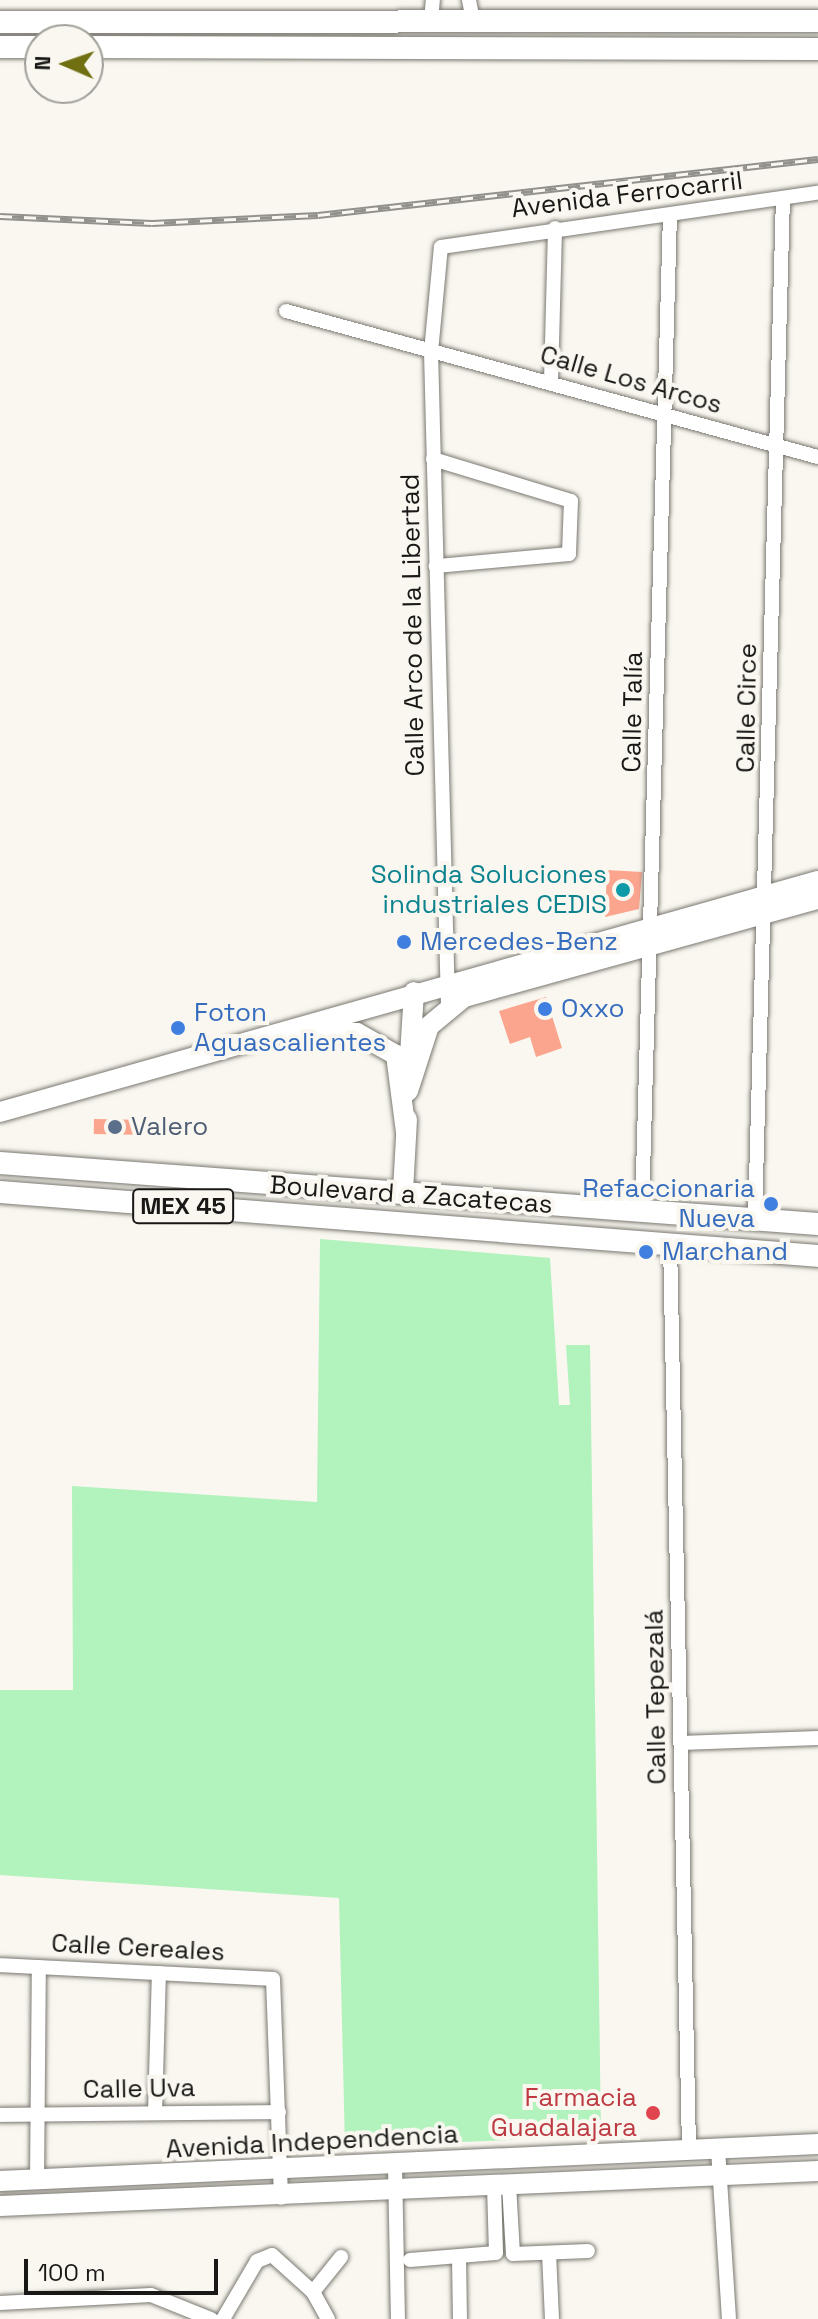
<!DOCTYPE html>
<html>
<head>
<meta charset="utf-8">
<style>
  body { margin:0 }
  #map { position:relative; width:818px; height:2319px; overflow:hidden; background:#f9f7ef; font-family:"Space Grotesk",sans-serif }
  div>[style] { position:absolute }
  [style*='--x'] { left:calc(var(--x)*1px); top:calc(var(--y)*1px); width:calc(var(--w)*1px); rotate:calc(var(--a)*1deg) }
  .green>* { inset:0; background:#b2f2bd }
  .building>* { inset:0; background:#fba58e; transform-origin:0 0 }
  .roads { filter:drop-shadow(0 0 2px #7a7871) drop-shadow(0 0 2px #7a7871) }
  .street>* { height:14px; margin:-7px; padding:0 7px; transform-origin:7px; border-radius:7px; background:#fff }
  .secondary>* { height:20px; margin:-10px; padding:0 10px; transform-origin:10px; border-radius:10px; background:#fff }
  .primary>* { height:22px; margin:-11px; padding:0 11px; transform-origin:11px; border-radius:11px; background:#fff }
  .rail>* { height:7px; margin-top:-3.5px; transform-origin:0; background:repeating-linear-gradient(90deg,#f9f7ef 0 12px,#93918c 0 24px); box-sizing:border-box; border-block:2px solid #93918c }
  .dots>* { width:22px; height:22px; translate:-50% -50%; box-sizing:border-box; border:4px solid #f9f7ef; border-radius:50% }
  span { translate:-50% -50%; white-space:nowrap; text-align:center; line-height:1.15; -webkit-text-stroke:8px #f9f7ef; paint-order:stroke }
  .shield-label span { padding:2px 6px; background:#f9f7ef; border:2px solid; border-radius:6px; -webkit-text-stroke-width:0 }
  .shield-label { font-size:24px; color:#191816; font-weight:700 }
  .street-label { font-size:26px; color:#191816 }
  .culture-label { font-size:26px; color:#0d838f }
  .right { translate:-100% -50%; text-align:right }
  .shop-label { font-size:26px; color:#366cbe }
  .left { translate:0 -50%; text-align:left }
  .service-label { font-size:26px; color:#4e5e75 }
  .health-label { font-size:26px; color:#be3a42 }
  .north { position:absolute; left:24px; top:24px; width:80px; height:80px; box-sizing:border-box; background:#f9f7ef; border:2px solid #9f9e98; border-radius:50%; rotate:272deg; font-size:22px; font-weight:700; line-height:32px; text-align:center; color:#191816 }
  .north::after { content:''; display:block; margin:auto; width:28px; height:36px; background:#707012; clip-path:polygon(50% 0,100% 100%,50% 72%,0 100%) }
  .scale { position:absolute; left:24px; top:2259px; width:194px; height:36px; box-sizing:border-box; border:4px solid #191816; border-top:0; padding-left:10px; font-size:24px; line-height:28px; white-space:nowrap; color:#191816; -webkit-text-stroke:6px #f9f7ef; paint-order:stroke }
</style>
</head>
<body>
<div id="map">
  <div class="green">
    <i style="clip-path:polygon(320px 1239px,550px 1258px,559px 1405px,570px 1405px,566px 1345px,590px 1345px,601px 2136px,345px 2147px,339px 1898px,0 1875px,0 1690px,73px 1690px,72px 1486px,317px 1502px)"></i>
  </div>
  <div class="building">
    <i style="clip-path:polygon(607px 870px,642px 872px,639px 909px,605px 917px)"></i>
    <i style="clip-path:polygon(546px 997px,562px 1048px,536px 1057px,530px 1037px,510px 1044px,499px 1011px)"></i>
    <i style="left:94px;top:1119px;width:42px;height:15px;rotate:1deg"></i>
  </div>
  <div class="roads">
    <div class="street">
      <i style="--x:469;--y:0;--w:21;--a:79"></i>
      <i style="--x:431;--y:21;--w:21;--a:-85"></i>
      <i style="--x:286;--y:311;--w:552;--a:15.35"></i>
      <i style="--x:551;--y:382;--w:154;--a:-88.5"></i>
      <i style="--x:433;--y:459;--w:144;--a:16.9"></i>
      <i style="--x:571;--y:501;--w:53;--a:92.2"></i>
      <i style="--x:569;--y:554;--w:134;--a:174.8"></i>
      <i style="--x:448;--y:1005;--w:653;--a:-91.49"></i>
      <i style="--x:431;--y:352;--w:105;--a:-84.6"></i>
      <i style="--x:441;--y:247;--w:381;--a:-8.2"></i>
      <i style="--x:642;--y:1210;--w:995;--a:-88.39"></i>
      <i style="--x:755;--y:1218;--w:1019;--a:-88.43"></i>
      <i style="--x:670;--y:1242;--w:908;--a:88.8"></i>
      <i style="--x:681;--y:1743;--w:137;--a:-2.1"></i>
      <i style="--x:0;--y:1965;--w:273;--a:2.9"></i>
      <i style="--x:273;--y:1979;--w:219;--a:87.9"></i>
      <i style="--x:155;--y:2113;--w:140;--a:-88.4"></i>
      <i style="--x:0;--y:2115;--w:279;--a:-0.6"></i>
      <i style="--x:718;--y:2149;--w:170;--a:86.3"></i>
      <i style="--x:395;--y:2166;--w:153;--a:88.9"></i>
      <i style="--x:37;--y:2180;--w:213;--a:-89.5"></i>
      <i style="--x:509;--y:2185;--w:69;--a:86.7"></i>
      <i style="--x:513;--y:2254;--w:75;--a:-2.3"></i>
      <i style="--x:549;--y:2253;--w:66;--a:87.4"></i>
      <i style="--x:459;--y:2257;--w:62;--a:89.1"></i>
      <i style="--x:410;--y:2260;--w:86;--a:-4.7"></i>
      <i style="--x:496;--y:2253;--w:67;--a:-91.7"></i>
      <i style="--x:313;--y:2292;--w:45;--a:-51.3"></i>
      <i style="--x:0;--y:2303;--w:151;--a:-3"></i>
      <i style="--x:151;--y:2295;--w:65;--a:21.8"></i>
      <i style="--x:223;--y:2319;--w:67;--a:-59.6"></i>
      <i style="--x:257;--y:2261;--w:16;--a:-22"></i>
      <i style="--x:272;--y:2255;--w:55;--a:42.1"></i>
      <i style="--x:313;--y:2292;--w:31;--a:61"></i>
    </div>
    <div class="secondary">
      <i style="--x:313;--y:1032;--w:44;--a:1.3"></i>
      <i style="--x:357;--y:1033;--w:45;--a:29.4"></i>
      <i style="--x:396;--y:1055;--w:78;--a:82.6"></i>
      <i style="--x:410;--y:1055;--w:63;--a:-86.4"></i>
      <i style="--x:408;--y:1091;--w:68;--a:-72.1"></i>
      <i style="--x:429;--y:1026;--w:45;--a:-39.6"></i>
      <i style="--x:464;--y:997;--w:367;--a:-15.5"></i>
      <i style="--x:0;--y:1112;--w:850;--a:-15.77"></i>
      <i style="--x:403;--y:1191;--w:72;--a:-86.8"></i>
      <i style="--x:0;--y:2181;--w:819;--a:-2.59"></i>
      <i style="--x:0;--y:2206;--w:819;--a:-2.45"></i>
    </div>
    <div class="primary">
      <i style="--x:0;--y:22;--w:818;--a:-0.07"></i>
      <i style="--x:0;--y:47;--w:40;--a:0"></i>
      <i style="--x:88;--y:47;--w:730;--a:0.16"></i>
      <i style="--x:0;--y:1163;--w:820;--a:4.26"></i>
      <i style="--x:0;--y:1192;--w:820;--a:4.47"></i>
    </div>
  </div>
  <div class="rail">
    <i style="--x:0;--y:216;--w:152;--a:2.6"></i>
    <i style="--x:152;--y:223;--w:166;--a:-2.8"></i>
    <i style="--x:318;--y:215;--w:503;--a:-6.39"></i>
  </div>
  <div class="dots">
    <i style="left:623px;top:890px;background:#0f9aa8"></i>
    <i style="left:404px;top:942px;background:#3f7fe0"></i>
    <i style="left:545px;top:1009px;background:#3f7fe0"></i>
    <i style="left:178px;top:1028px;background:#3f7fe0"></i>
    <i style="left:115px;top:1127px;background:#5c6f8a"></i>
    <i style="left:771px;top:1204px;background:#3f7fe0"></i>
    <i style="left:646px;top:1252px;background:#3f7fe0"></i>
    <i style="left:653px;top:2113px;background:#e0444e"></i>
  </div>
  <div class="shield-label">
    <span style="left:183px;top:1206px">MEX 45</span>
  </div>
  <div class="street-label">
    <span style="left:627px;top:195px;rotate:-7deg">Avenida Ferrocarril</span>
    <span style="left:631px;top:380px;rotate:16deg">Calle Los Arcos</span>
    <span style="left:413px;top:625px;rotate:-91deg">Calle Arco de la Libertad</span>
    <span style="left:747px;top:708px;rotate:-89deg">Calle Circe</span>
    <span style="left:633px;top:712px;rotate:-89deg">Calle Talía</span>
    <span style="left:411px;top:1195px;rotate:4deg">Boulevard a Zacatecas</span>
    <span style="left:656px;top:1697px;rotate:-91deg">Calle Tepezalá</span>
    <span style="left:138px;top:1948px;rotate:3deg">Calle Cereales</span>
    <span style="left:139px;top:2089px;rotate:-1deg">Calle Uva</span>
    <span style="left:312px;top:2142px;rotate:-3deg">Avenida Independencia</span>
  </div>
  <div class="culture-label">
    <span class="right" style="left:607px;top:890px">Solinda Soluciones<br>industriales CEDIS</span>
  </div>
  <div class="shop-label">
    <span class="left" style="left:420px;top:942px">Mercedes-Benz</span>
    <span class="left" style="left:561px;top:1009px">Oxxo</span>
    <span class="left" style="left:194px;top:1028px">Foton<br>Aguascalientes</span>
    <span class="right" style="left:755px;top:1204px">Refaccionaria<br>Nueva</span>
    <span class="left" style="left:662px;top:1252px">Marchand</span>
  </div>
  <div class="service-label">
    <span class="left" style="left:131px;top:1127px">Valero</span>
  </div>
  <div class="health-label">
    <span class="right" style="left:637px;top:2113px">Farmacia<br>Guadalajara</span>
  </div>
  <div class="north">N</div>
  <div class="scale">100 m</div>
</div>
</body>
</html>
